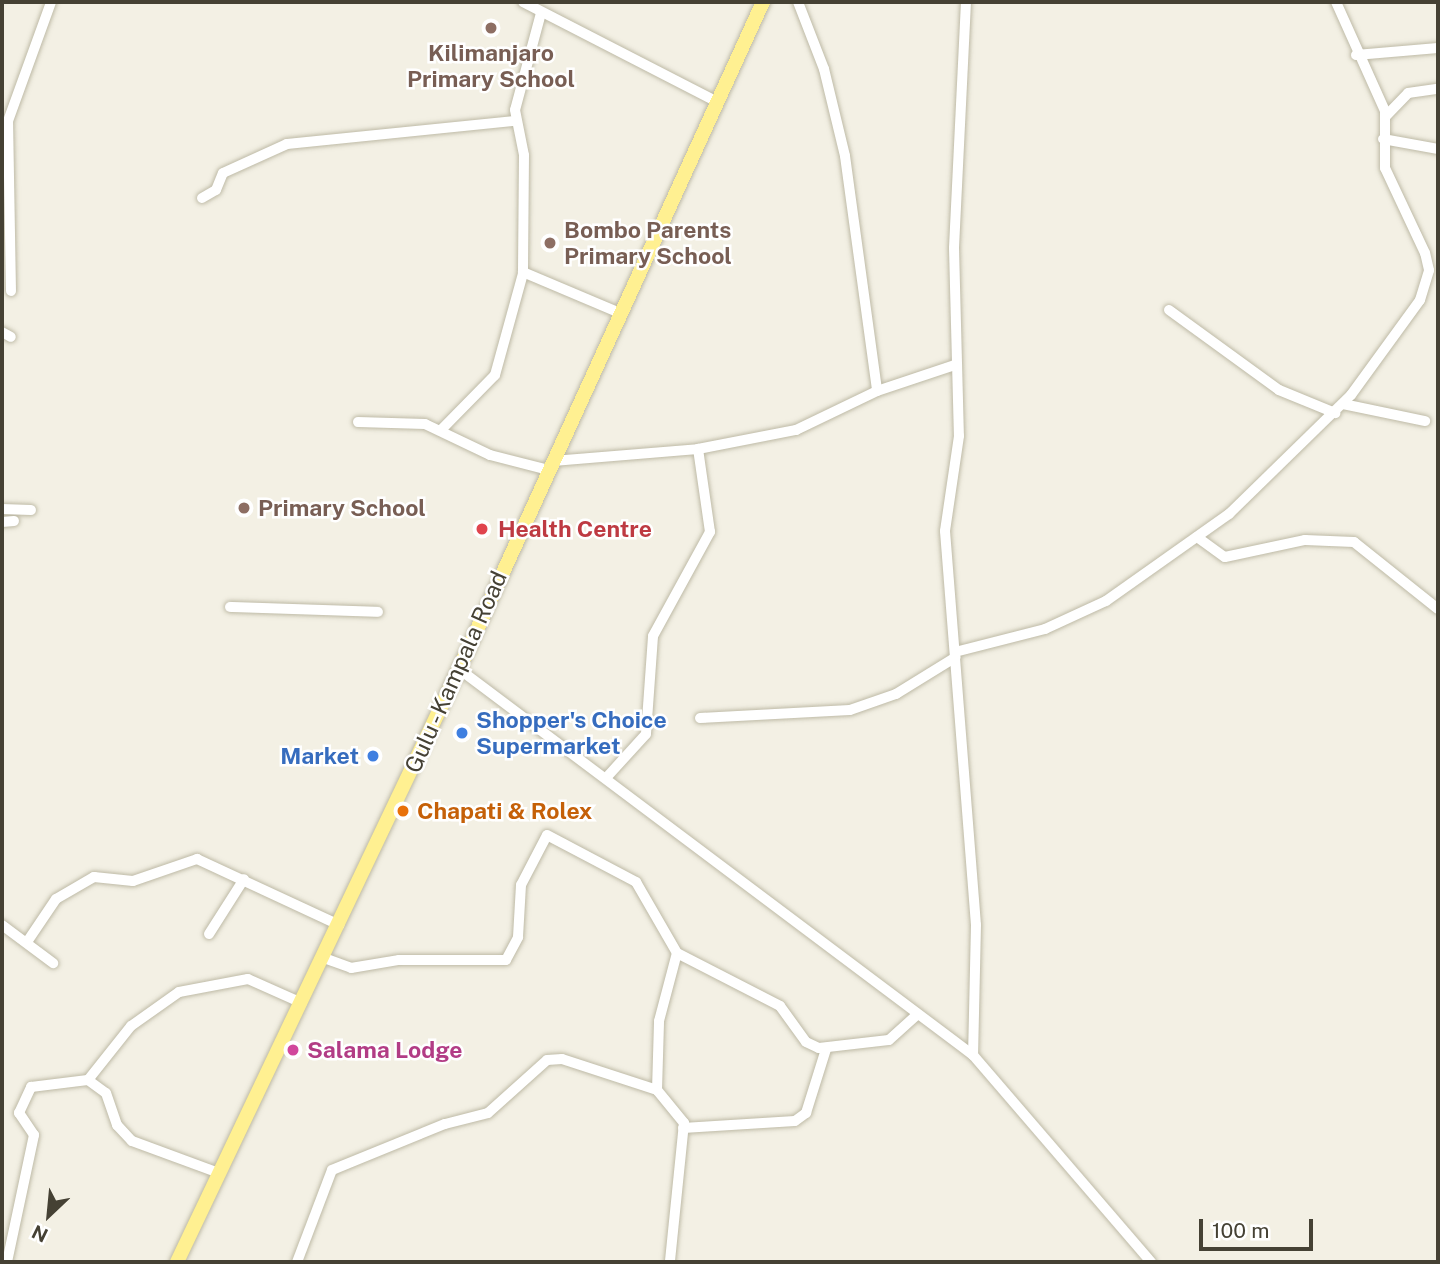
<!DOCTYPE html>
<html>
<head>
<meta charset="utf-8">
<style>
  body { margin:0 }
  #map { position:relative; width:1440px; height:1264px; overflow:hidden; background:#f3f0e4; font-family:"Public Sans",sans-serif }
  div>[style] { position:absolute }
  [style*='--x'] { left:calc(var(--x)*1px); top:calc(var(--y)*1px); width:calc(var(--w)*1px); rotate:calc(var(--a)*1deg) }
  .roads { filter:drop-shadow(0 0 2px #bebaa6) drop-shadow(0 0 2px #bebaa6) }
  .minor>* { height:10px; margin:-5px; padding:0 5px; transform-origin:5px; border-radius:5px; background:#fff }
  .major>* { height:14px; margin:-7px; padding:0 7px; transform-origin:7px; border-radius:7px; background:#fff091 }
  .dots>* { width:19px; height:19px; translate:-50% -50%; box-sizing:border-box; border:4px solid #fff; border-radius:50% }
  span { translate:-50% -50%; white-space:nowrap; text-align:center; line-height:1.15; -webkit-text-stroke:5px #fff; paint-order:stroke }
  .education-label { font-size:23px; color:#785e54; font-weight:700 }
  .left { translate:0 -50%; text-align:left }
  .health-label { font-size:23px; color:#be3a42; font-weight:700 }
  .street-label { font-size:23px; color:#454134 }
  .shop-label { font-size:23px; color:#366cbe; font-weight:700 }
  .right { translate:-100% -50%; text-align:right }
  .food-label { font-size:23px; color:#c56008; font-weight:700 }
  .hotel-label { font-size:23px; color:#b23c85; font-weight:700 }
  .frame { position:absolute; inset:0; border:4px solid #454134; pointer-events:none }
  .north { position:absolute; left:14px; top:1180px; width:70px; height:70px; -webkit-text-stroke:5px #fff; paint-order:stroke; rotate:206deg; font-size:19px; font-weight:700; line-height:28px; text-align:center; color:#454134 }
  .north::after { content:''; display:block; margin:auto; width:24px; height:32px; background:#454134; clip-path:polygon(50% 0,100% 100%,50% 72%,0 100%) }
  .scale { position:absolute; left:1199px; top:1219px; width:114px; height:32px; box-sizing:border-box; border:4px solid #454134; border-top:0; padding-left:9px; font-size:21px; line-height:24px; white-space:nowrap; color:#454134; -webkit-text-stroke:5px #fff; paint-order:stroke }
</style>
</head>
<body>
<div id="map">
  <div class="roads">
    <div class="minor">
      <i style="--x:523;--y:2;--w:217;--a:27.2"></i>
      <i style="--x:798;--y:2;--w:72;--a:68.8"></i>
      <i style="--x:824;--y:69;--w:89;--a:76.4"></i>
      <i style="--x:845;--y:156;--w:237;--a:82.2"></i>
      <i style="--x:966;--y:2;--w:246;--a:92.8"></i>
      <i style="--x:954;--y:248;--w:188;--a:88.5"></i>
      <i style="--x:959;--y:436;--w:96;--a:98.4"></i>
      <i style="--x:945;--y:531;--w:395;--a:85.5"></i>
      <i style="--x:976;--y:925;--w:130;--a:91.3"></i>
      <i style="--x:541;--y:13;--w:100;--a:105"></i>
      <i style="--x:515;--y:110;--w:46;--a:78.7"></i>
      <i style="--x:524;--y:155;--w:117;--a:90.5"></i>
      <i style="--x:523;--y:272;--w:105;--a:22.9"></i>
      <i style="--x:1356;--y:55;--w:82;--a:-4.9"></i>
      <i style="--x:1386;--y:116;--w:32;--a:-46"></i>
      <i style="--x:1408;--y:93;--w:30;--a:-8"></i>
      <i style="--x:1383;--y:139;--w:56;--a:10.3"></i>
      <i style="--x:202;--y:198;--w:16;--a:-30"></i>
      <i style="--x:216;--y:190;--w:18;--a:-68"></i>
      <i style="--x:223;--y:173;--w:70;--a:-24.4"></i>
      <i style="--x:287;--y:144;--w:229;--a:-5.8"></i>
      <i style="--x:11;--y:291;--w:170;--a:-91"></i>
      <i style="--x:8;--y:121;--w:127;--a:-70.1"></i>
      <i style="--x:1169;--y:310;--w:136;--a:36"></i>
      <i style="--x:1279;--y:390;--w:61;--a:22.3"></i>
      <i style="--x:2;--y:332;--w:10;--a:29"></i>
      <i style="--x:1343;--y:404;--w:84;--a:11.7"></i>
      <i style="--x:358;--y:422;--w:67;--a:1.7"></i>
      <i style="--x:425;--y:424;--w:72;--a:25.5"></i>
      <i style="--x:490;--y:455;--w:61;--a:14.3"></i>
      <i style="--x:441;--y:430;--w:77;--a:-45.5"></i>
      <i style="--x:495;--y:375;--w:106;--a:-74.6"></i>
      <i style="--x:553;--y:461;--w:145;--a:-4.7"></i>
      <i style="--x:698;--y:449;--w:100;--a:-11"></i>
      <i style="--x:796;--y:430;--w:90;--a:-25.7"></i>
      <i style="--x:877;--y:391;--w:82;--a:-18.4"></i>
      <i style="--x:2;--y:509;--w:29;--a:2"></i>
      <i style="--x:2;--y:522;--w:12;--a:-5"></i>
      <i style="--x:1197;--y:537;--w:34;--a:36"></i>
      <i style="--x:1225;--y:557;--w:82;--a:-12"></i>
      <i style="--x:1305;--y:540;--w:49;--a:2.3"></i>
      <i style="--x:1354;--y:542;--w:107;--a:38.6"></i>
      <i style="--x:230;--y:607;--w:148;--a:1.9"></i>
      <i style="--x:955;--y:652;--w:93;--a:-14.3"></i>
      <i style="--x:1045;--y:629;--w:67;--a:-24.7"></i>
      <i style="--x:1106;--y:601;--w:151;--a:-35.3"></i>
      <i style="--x:1229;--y:514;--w:170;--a:-44.3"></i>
      <i style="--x:1351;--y:395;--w:117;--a:-54"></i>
      <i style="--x:1420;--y:300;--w:31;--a:-73"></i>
      <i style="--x:1429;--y:270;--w:17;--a:-103"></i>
      <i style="--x:1425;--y:253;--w:94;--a:-115.2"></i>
      <i style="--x:1385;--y:168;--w:57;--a:-90"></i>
      <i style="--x:1385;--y:111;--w:120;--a:-114.2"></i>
      <i style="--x:459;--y:669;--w:643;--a:36.91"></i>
      <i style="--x:973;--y:1055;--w:273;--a:49.3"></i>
      <i style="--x:700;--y:718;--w:150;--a:-3.1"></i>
      <i style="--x:850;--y:710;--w:49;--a:-19.2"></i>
      <i style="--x:896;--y:694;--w:70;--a:-31.7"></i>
      <i style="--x:606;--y:778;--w:59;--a:-47.7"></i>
      <i style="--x:646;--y:734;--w:98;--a:-85.9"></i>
      <i style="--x:653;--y:636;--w:119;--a:-61.3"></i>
      <i style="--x:710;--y:532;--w:84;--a:-98.2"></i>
      <i style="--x:2;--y:925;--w:64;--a:36.7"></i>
      <i style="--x:209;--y:934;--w:65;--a:-57.5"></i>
      <i style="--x:27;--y:942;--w:52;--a:-56"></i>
      <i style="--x:56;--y:899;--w:44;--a:-30.1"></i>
      <i style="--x:94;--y:877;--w:39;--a:6"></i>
      <i style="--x:133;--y:881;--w:68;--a:-19"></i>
      <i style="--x:197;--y:859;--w:157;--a:24.9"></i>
      <i style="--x:324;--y:958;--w:29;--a:20"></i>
      <i style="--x:351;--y:968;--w:49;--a:-9.5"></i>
      <i style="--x:399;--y:960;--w:107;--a:0"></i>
      <i style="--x:506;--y:960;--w:26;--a:-62"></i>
      <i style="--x:518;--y:937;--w:52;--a:-86.7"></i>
      <i style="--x:521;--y:885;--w:56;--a:-62.5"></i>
      <i style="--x:547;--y:835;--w:101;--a:27.8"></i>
      <i style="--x:636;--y:882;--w:82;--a:60"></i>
      <i style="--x:88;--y:1080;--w:69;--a:-51.5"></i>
      <i style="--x:131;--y:1026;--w:59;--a:-35.3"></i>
      <i style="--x:179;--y:992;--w:70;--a:-10.7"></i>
      <i style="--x:248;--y:979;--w:59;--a:24"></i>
      <i style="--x:657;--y:1090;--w:43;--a:50.7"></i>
      <i style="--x:684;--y:1123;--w:140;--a:95.8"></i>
      <i style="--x:683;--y:1128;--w:112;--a:-3.6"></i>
      <i style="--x:795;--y:1121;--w:14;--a:-36"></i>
      <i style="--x:806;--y:1113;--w:67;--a:-72.6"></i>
      <i style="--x:7;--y:1262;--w:130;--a:-78"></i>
      <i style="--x:34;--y:1135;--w:27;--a:-124"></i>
      <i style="--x:19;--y:1113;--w:29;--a:-65"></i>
      <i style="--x:31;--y:1087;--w:57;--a:-7"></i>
      <i style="--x:88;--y:1080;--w:22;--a:36"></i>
      <i style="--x:106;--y:1093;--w:34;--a:71"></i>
      <i style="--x:117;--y:1125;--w:22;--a:47"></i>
      <i style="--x:132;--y:1141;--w:93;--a:20.2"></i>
      <i style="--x:297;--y:1262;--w:98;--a:-69.2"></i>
      <i style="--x:332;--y:1170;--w:122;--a:-22.2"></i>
      <i style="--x:445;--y:1124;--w:44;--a:-14.3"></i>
      <i style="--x:488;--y:1113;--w:79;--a:-41.9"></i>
      <i style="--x:547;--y:1060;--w:15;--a:-4"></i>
      <i style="--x:562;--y:1059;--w:100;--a:18.1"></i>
      <i style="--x:657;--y:1090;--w:69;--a:-88.3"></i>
      <i style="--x:659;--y:1021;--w:70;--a:-75.2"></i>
      <i style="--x:677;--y:953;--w:116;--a:27.2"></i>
      <i style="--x:780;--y:1006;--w:44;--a:54.2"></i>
      <i style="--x:806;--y:1042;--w:14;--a:25"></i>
      <i style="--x:819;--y:1048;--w:70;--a:-6.5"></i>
      <i style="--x:889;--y:1040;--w:38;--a:-42"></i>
    </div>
    <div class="major">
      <i style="--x:177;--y:1262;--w:657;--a:-64.57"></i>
      <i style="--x:459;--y:669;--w:733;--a:-65.5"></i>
    </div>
  </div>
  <div class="dots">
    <i style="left:491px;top:28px;background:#8d6e63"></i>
    <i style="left:550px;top:243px;background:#8d6e63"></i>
    <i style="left:244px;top:508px;background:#8d6e63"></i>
    <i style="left:482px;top:529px;background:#e0444e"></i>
    <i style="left:462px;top:733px;background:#3f7fe0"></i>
    <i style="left:373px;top:756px;background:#3f7fe0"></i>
    <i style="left:403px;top:811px;background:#e8710a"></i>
    <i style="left:293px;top:1050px;background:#d1479c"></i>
  </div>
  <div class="education-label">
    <span style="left:491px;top:66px">Kilimanjaro<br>Primary School</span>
    <span class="left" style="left:564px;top:243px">Bombo Parents<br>Primary School</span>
    <span class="left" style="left:258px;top:508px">Primary School</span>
  </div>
  <div class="health-label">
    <span class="left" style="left:498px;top:529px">Health Centre</span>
  </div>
  <div class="street-label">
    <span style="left:456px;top:672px;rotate:-66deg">Gulu - Kampala Road</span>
  </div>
  <div class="shop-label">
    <span class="left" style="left:476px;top:733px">Shopper's Choice<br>Supermarket</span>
    <span class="right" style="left:359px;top:756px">Market</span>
  </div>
  <div class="food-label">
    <span class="left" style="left:417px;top:811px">Chapati &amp; Rolex</span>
  </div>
  <div class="hotel-label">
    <span class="left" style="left:307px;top:1050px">Salama Lodge</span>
  </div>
  <div class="frame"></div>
  <div class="north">N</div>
  <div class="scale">100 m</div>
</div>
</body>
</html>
